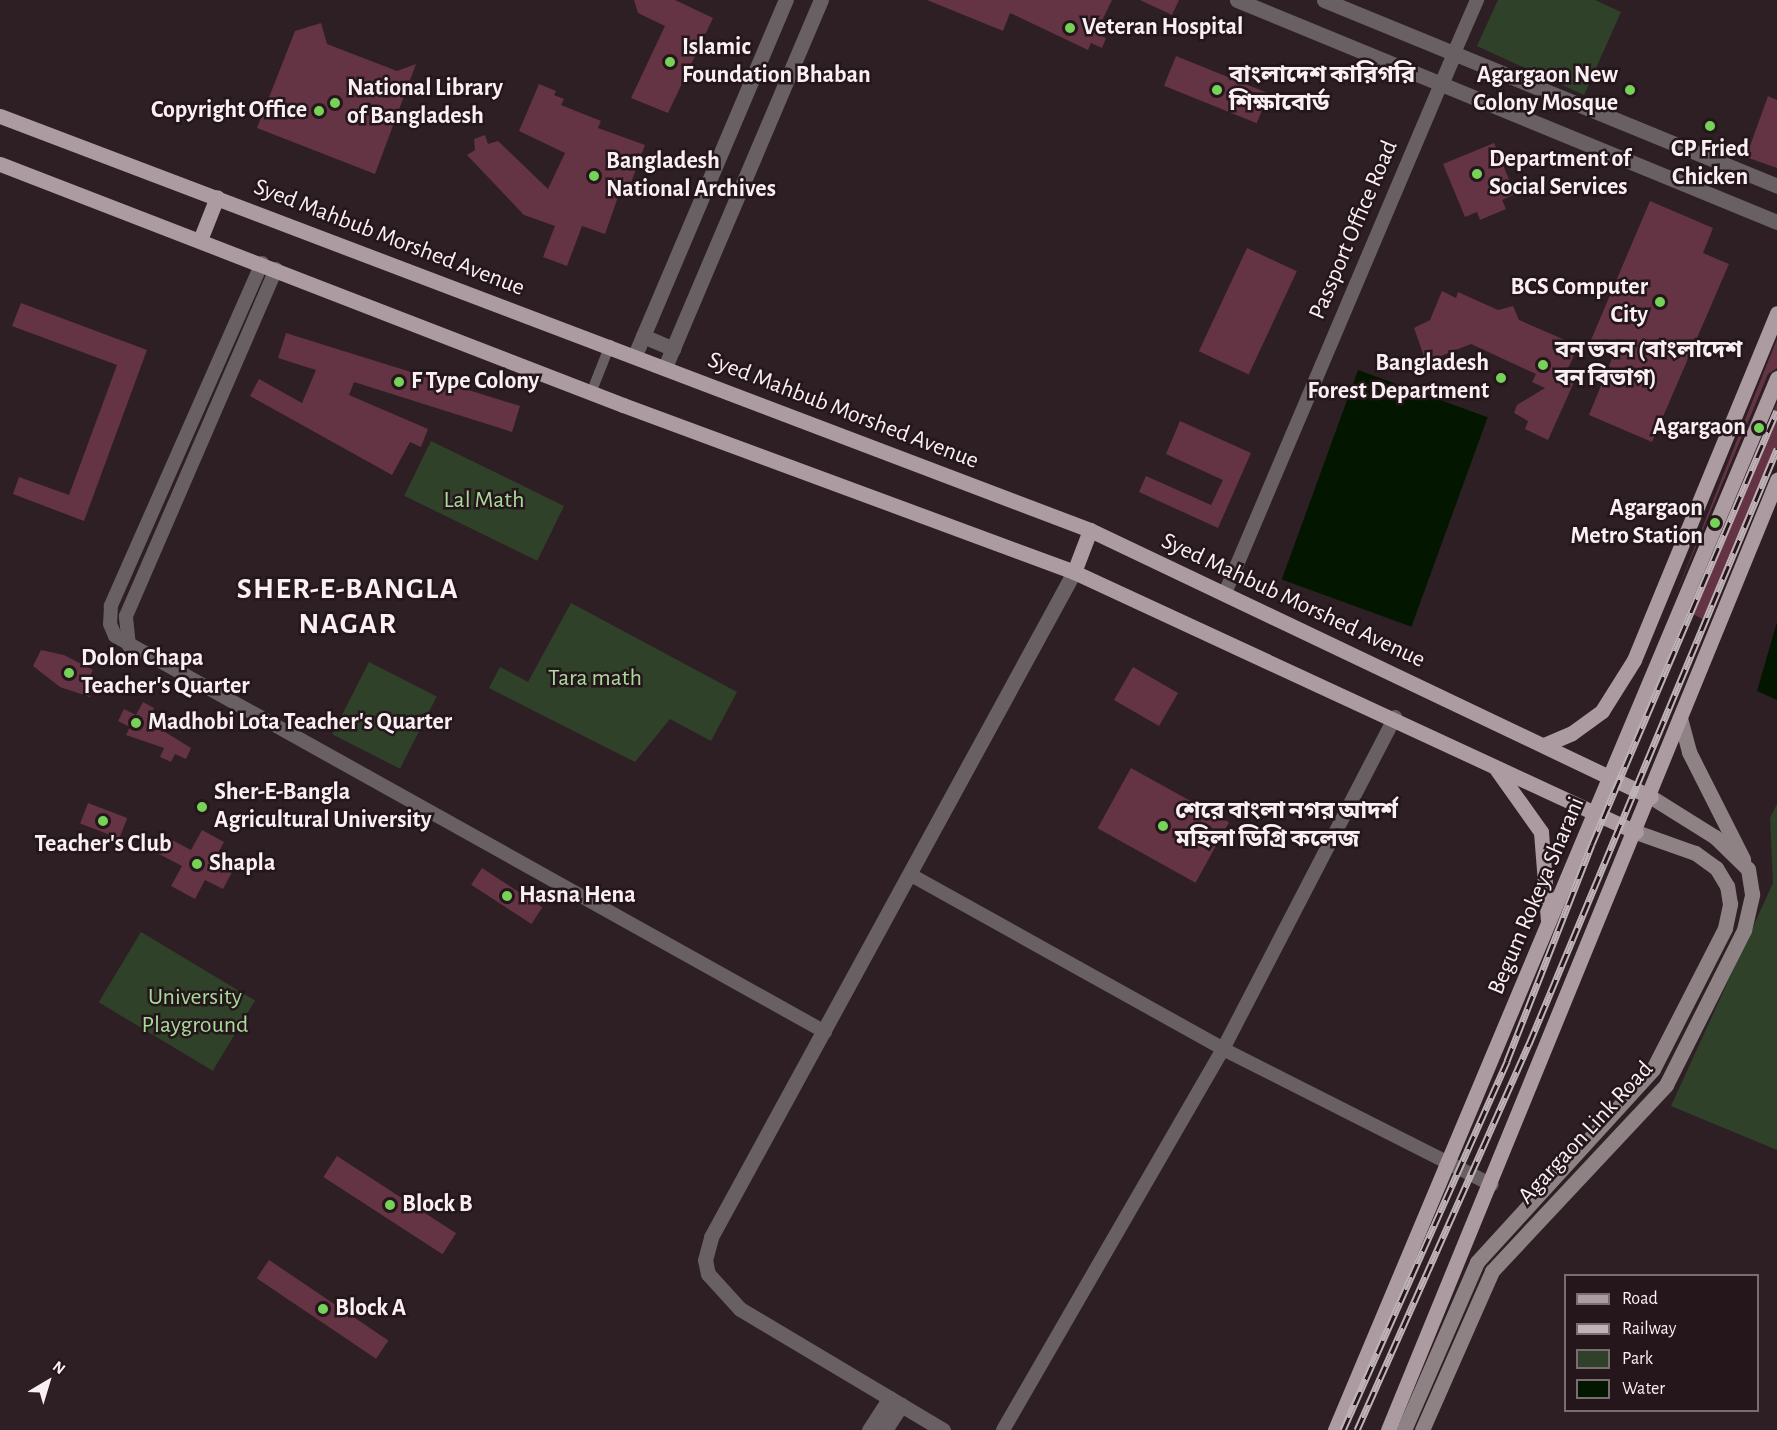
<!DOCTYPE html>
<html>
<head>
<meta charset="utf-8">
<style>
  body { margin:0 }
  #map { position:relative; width:1777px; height:1430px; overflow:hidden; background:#2e1f24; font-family:"Alegreya Sans","Noto Sans Bengali",sans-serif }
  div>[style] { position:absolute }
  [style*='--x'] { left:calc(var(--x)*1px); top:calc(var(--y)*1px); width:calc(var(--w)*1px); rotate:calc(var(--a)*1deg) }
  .green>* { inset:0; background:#2f4229; transform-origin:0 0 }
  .water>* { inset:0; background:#031700; transform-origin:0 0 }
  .building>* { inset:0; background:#643344; transform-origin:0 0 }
  .pedestrian>* { height:10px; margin:-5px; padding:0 5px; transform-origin:5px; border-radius:5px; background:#686062 }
  .minor>* { height:14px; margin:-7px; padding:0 7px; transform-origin:7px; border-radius:7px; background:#686062 }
  .tertiary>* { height:15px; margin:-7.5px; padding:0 7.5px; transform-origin:7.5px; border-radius:7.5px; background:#686062 }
  .secondary>* { height:15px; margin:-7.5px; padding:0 7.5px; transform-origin:7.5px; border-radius:7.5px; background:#8e8285 }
  .primary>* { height:15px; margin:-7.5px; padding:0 7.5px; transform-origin:7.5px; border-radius:7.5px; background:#ac9ca1 }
  .rail>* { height:7px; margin-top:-3.5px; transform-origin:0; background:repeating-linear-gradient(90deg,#24161a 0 14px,#bfb3b7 0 28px); box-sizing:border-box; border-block:2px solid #bfb3b7 }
  .dots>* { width:16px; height:16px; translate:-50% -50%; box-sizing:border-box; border:3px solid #24161a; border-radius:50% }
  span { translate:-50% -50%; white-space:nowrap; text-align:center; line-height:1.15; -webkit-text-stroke:5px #24161a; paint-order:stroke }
  .poi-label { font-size:24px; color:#faf0f3; font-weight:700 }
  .left { translate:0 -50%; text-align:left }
  .right { translate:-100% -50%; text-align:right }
  .street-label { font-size:24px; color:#faf0f3 }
  .park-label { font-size:24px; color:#a8db99 }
  .district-label { font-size:30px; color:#faf0f3; font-weight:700; letter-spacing:1.5px }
  .legend { position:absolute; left:1564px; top:1274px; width:195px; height:138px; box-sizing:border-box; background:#24161a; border:2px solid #7a6d71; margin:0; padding:8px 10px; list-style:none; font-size:18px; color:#faf0f3 }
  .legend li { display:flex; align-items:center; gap:12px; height:30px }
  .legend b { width:30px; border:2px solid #7a6d71 }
  .north { position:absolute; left:18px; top:1352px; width:60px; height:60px; -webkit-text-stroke:4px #24161a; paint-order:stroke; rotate:38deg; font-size:16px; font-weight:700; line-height:24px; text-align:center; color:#faf0f3 }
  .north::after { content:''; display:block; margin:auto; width:21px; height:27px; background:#faf0f3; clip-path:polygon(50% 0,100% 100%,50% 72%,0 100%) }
</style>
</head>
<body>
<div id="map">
  <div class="green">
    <i style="clip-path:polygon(1498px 0,1595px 0,1621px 12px,1584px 95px,1477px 46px)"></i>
    <i style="left:431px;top:441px;width:148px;height:61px;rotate:26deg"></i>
    <i style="clip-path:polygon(571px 603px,737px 692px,711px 741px,670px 719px,635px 762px,489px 688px,500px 667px,528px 682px)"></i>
    <i style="left:369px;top:662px;width:76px;height:81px;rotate:27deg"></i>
    <i style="clip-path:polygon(1777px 804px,1777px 1150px,1671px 1106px,1773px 883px,1770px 818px)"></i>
    <i style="left:141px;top:932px;width:133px;height:82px;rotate:31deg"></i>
  </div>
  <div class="water">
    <i style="left:1358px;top:370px;width:138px;height:223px;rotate:20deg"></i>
    <i style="clip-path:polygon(1777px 622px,1777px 700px,1757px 691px)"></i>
  </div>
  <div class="building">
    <i style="clip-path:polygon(634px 0,675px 0,713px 18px,668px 113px,631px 98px,665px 26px,638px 13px)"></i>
    <i style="clip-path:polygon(927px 0,1112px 0,1096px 33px,1106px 38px,1102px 48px,1091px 43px,1088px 50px,1010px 13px,1003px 31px)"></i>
    <i style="clip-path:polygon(1140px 0,1179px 0,1172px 15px)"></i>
    <i style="clip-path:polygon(321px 23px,327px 44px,397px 71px,416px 64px,375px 174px,257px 128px,295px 31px)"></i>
    <i style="left:1176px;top:56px;width:100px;height:32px;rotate:22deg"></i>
    <i style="clip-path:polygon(539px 84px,556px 91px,554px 95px,564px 99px,561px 105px,601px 121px,598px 128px,645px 145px,626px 196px,619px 194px,605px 234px,582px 226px,567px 266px,543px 257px,555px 226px,524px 215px,467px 155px,475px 150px,474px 139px,485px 135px,488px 144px,498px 141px,548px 189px,565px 153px,519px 131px)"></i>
    <i style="clip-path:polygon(1768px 96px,1777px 100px,1777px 168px,1746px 157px)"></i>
    <i style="clip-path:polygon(1494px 143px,1515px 194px,1502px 200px,1506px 209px,1480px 220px,1477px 212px,1465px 217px,1443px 164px)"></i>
    <i style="clip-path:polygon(1650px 201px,1713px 228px,1703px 253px,1729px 264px,1652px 442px,1589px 415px,1615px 351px,1591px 340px)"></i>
    <i style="left:1247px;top:248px;width:55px;height:114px;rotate:25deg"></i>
    <i style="clip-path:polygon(1442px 291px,1456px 298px,1458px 292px,1498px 310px,1513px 306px,1519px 320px,1565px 340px,1563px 346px,1576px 351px,1565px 375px,1575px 380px,1548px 440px,1525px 429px,1528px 421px,1514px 413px,1517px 405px,1545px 388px,1532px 382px,1536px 374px,1471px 344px,1426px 362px,1414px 328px,1430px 320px)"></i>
    <i style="clip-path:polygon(21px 303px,147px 350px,84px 521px,13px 494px,19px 477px,69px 495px,117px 365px,12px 326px)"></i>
    <i style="clip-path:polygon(286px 333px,520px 406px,512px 432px,354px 382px,349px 395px,428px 429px,421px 447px,410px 442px,392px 475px,250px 396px,259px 379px,302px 403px,316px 370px,278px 358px)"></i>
    <i style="clip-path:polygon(1777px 339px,1777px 368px,1768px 374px,1672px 604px)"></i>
    <i style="clip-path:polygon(1777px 403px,1777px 451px,1704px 620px,1689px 612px)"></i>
    <i style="clip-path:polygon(1180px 421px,1251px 453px,1218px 528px,1139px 492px,1146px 476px,1211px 505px,1223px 480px,1166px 454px)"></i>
    <i style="clip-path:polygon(41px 650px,64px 655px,93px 670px,89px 678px,98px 682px,90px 697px,60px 687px,33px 666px)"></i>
    <i style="left:1133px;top:667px;width:52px;height:38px;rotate:30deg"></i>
    <i style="clip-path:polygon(143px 702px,154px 708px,147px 721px,191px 748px,186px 759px,175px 754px,171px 762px,160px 757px,164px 748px,126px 735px,130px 727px,118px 721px,124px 709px,136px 715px)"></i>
    <i style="left:1131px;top:768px;width:112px;height:69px;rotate:29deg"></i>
    <i style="left:88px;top:803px;width:42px;height:22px;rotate:21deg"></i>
    <i style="clip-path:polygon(202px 830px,224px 842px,213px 862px,232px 872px,223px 889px,205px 880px,195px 899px,171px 886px,182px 866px,159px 854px,168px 838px,191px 850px)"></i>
    <i style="left:482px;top:868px;width:72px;height:20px;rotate:33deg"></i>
    <i style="left:337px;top:1156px;width:142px;height:25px;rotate:33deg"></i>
    <i style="left:269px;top:1260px;width:144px;height:22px;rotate:34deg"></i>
  </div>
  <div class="pedestrian">
    <i style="--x:591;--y:393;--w:52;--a:-68.4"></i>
  </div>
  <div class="minor">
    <i style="--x:1454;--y:53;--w:58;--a:-66.5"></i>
    <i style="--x:262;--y:263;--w:375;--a:113.8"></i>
    <i style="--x:111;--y:606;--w:18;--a:93"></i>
    <i style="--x:110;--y:624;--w:13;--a:67"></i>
    <i style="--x:115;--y:636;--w:813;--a:29.15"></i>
    <i style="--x:1225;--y:593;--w:553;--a:-67.01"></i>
    <i style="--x:129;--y:646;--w:30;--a:-96"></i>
    <i style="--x:126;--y:616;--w:378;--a:-66.6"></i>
    <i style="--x:911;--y:875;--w:357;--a:29.1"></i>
    <i style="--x:1223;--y:1049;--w:301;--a:26.8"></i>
    <i style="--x:1003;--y:1430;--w:440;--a:-60"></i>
    <i style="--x:1223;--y:1049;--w:374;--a:-62.6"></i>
  </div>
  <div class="tertiary">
    <i style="--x:1237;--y:0;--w:584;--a:22.35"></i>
    <i style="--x:1324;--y:0;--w:490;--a:22.3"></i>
    <i style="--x:1441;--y:84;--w:34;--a:-67"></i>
    <i style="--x:643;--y:336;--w:33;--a:23"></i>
    <i style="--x:635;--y:355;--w:386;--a:-67"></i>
    <i style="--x:665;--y:367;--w:399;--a:-67"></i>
    <i style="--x:869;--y:1430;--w:38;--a:-57"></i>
    <i style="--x:885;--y:1430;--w:30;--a:-57"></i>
    <i style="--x:943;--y:1430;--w:236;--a:-149.2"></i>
    <i style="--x:740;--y:1309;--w:47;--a:-132.4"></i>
    <i style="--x:708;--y:1274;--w:14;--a:-102"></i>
    <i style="--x:705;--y:1260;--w:24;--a:-75"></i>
    <i style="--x:711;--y:1237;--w:758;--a:-61.37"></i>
  </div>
  <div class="secondary">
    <i style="--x:1680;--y:718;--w:35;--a:75"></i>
    <i style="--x:1689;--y:752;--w:120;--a:63.2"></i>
    <i style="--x:1404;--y:1430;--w:183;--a:-66.5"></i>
    <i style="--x:1477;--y:1262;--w:261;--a:-47.6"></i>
    <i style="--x:1653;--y:1069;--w:158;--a:-62.9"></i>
    <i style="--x:1725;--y:928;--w:25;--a:-78"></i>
    <i style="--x:1730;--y:904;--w:18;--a:-99"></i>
    <i style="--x:1727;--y:886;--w:21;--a:-121"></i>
    <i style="--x:1716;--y:868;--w:26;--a:-144"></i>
    <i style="--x:1695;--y:853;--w:63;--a:-160.4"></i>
    <i style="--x:1422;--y:1430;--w:174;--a:-66.2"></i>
    <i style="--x:1492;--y:1271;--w:255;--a:-46.9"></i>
    <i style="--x:1666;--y:1085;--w:174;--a:-63.3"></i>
    <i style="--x:1744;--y:930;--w:37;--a:-77"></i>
    <i style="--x:1752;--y:894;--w:25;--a:-99"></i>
    <i style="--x:1748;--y:869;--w:46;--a:-135.9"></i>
    <i style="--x:1715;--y:837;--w:75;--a:-148"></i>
  </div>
  <div class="primary">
    <i style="--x:0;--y:116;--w:1166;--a:20.8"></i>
    <i style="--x:1090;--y:530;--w:621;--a:25.45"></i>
    <i style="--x:0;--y:164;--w:668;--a:21.15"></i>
    <i style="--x:623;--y:405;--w:481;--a:20.3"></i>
    <i style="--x:1074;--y:572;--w:619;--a:24.83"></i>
    <i style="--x:200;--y:240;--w:46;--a:-68.4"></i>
    <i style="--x:1074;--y:572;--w:45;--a:-69.1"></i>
    <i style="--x:1544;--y:745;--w:30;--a:-23"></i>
    <i style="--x:1572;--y:733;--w:37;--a:-36"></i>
    <i style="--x:1602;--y:711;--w:60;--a:-57.9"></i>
    <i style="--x:1634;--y:660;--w:375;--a:-67.6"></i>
    <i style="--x:1497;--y:770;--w:76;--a:54.6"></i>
    <i style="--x:1541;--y:832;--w:88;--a:85.5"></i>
    <i style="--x:1335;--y:1430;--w:1141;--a:-67.21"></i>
    <i style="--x:1388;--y:1430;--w:1027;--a:-67.73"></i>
  </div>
  <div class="rail">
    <i style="--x:1343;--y:1430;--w:404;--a:-66"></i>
    <i style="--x:1507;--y:1061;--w:233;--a:-68.6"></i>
    <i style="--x:1592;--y:844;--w:471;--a:-66.9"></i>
    <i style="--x:1357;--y:1430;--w:423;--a:-66"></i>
    <i style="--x:1529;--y:1044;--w:645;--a:-67.37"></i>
  </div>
  <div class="dots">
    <i style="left:1070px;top:28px;background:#77d259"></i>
    <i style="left:670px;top:62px;background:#77d259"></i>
    <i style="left:1217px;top:90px;background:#77d259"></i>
    <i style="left:1630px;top:90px;background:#77d259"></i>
    <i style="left:335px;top:103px;background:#77d259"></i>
    <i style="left:319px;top:111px;background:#77d259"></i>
    <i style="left:1710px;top:126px;background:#77d259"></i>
    <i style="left:1477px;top:174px;background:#77d259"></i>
    <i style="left:594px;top:176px;background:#77d259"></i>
    <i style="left:1660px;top:302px;background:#77d259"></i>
    <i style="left:1543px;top:365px;background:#77d259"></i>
    <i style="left:1501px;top:378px;background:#77d259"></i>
    <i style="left:399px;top:382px;background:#77d259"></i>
    <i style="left:1759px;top:428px;background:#77d259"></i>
    <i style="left:1715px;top:523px;background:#77d259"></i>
    <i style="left:69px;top:673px;background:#77d259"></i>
    <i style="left:136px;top:723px;background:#77d259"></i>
    <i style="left:202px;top:807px;background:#77d259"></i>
    <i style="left:103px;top:821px;background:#77d259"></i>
    <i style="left:1163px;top:826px;background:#77d259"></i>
    <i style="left:197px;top:864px;background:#77d259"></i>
    <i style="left:507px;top:896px;background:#77d259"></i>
    <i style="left:390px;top:1205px;background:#77d259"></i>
    <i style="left:323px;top:1309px;background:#77d259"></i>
  </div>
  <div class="poi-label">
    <span class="left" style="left:1082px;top:28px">Veteran Hospital</span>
    <span class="left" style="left:682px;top:62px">Islamic<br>Foundation Bhaban</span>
    <span class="left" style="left:1229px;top:90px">বাংলাদেশ কারিগরি<br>শিক্ষাবোর্ড</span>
    <span class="right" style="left:1618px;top:90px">Agargaon New<br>Colony Mosque</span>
    <span class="left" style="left:347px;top:103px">National Library<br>of Bangladesh</span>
    <span class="right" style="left:307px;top:111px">Copyright Office</span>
    <span style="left:1710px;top:164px">CP Fried<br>Chicken</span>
    <span class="left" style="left:1489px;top:174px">Department of<br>Social Services</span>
    <span class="left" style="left:606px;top:176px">Bangladesh<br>National Archives</span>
    <span class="right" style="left:1648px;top:302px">BCS Computer<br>City</span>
    <span class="left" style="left:1555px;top:365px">বন ভবন (বাংলাদেশ<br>বন বিভাগ)</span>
    <span class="right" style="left:1489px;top:378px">Bangladesh<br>Forest Department</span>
    <span class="left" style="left:411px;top:382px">F Type Colony</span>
    <span class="right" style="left:1746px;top:428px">Agargaon</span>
    <span class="right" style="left:1703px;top:523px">Agargaon<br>Metro Station</span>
    <span class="left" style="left:81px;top:673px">Dolon Chapa<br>Teacher's Quarter</span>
    <span class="left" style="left:148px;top:723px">Madhobi Lota Teacher's Quarter</span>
    <span class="left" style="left:214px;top:807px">Sher-E-Bangla<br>Agricultural University</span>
    <span class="left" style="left:1175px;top:826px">শেরে বাংলা নগর আদর্শ<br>মহিলা ডিগ্রি কলেজ</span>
    <span style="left:103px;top:845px">Teacher's Club</span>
    <span class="left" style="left:209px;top:864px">Shapla</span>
    <span class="left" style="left:519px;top:896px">Hasna Hena</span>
    <span class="left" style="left:402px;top:1205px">Block B</span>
    <span class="left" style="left:335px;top:1309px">Block A</span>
  </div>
  <div class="street-label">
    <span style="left:1354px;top:230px;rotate:-67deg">Passport Office Road</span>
    <span style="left:389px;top:238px;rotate:21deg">Syed Mahbub Morshed Avenue</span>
    <span style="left:843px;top:411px;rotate:21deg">Syed Mahbub Morshed Avenue</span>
    <span style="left:1293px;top:601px;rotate:25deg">Syed Mahbub Morshed Avenue</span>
    <span style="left:1537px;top:896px;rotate:-67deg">Begum Rokeya Sharani</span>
    <span style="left:1586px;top:1133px;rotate:-47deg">Agargaon Link Road</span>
  </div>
  <div class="park-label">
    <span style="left:484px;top:501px">Lal Math</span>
    <span style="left:595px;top:679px">Tara math</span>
    <span style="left:195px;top:1012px">University<br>Playground</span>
  </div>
  <div class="district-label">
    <span style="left:348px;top:606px">SHER-E-BANGLA<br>NAGAR</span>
  </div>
  <ul class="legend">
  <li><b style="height:8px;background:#ac9ca1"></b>Road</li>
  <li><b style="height:8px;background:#bfb3b7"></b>Railway</li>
  <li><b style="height:16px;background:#2f4229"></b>Park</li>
  <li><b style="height:16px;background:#031700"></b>Water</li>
  </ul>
  <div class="north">N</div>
</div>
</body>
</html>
